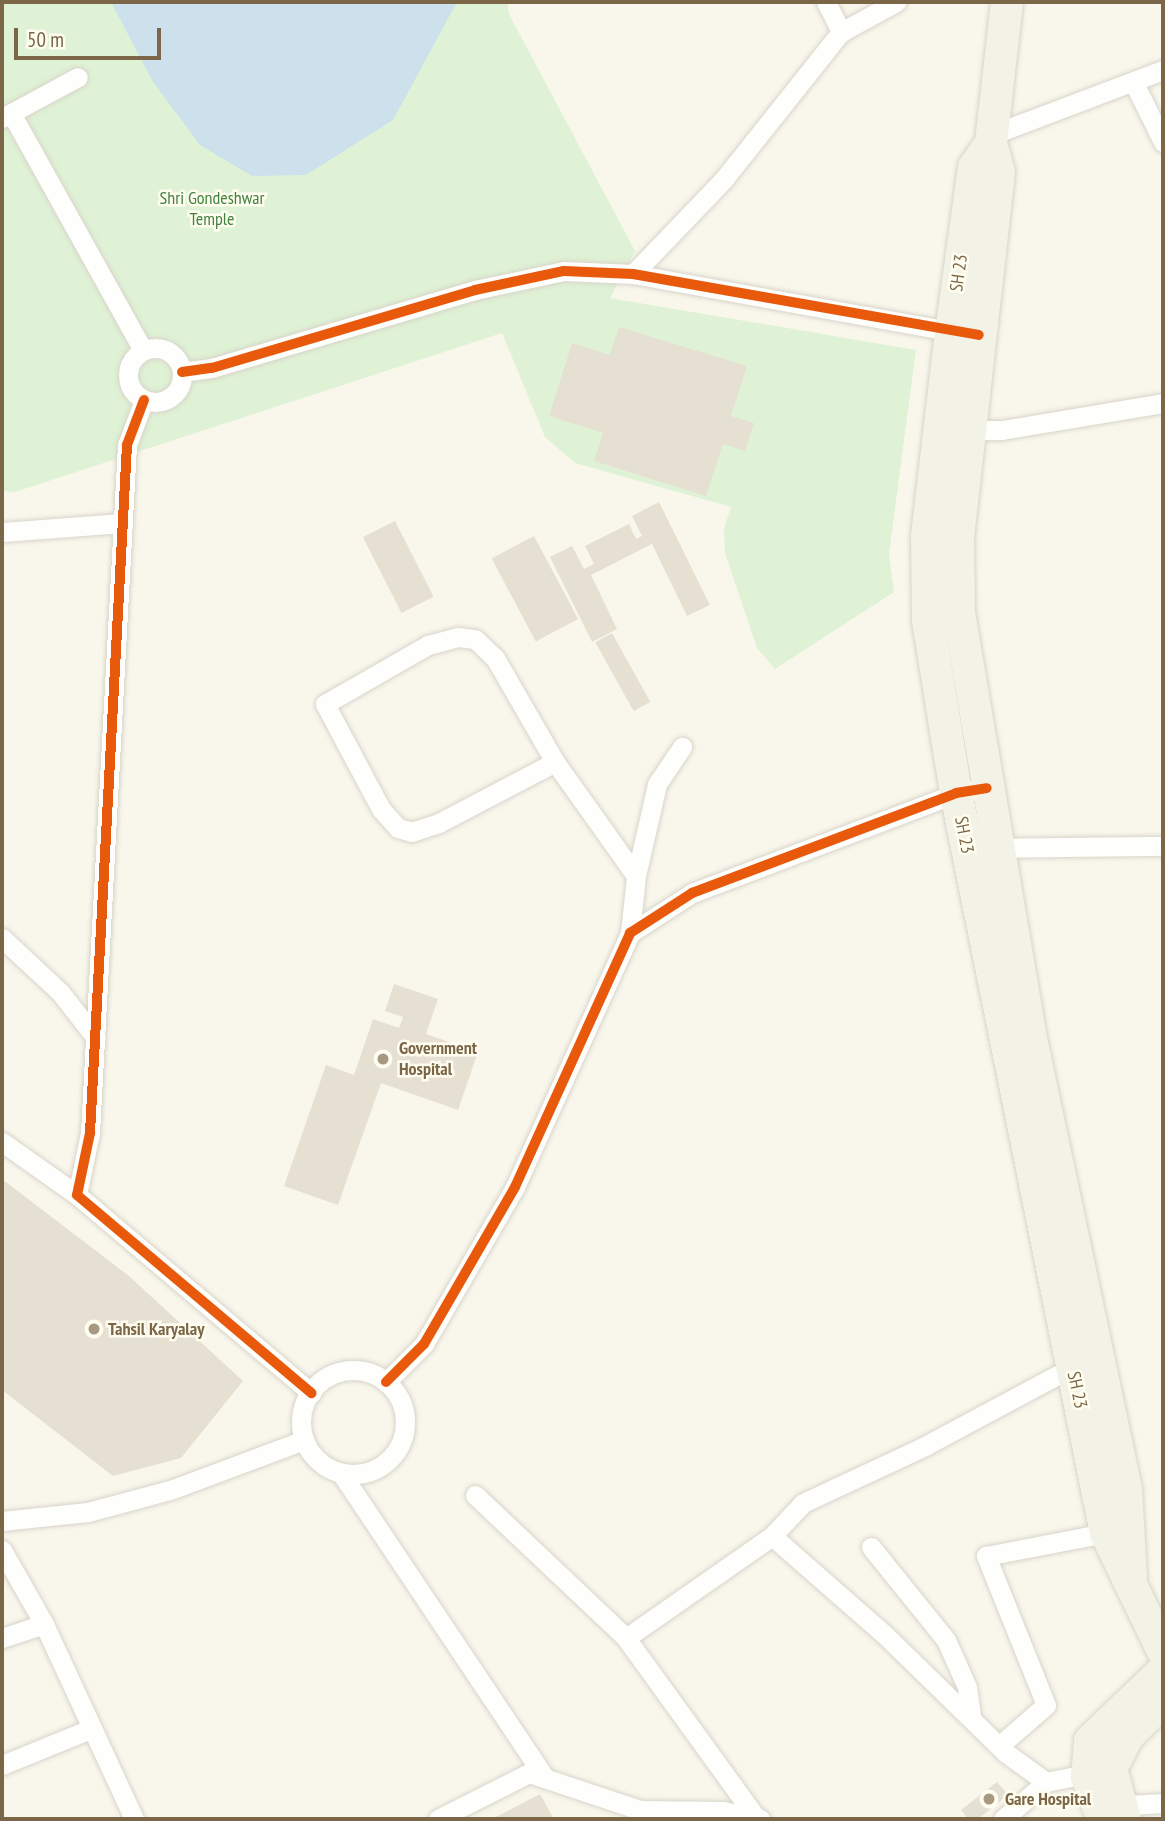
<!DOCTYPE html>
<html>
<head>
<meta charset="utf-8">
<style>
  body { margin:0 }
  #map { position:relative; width:1165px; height:1821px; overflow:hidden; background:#f9f7ec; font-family:"PT Sans Narrow",sans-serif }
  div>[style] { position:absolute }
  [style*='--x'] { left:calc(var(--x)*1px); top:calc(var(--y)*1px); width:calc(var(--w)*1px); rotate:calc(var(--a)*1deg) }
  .green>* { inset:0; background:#dff2d5 }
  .water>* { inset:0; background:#cce1eb }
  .building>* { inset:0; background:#e6e0d3; transform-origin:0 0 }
  .roads { filter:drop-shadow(0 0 2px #d8d4ca) drop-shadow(0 0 2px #d8d4ca) }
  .minor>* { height:19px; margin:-9.5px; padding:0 9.5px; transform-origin:9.5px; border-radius:9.5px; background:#fefefc }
  .minor>.ring { margin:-9.5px; padding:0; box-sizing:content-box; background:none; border:19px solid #fefefc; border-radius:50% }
  .primary>* { height:32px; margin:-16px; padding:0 16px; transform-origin:16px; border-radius:16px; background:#f3f2e6 }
  .cycleway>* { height:10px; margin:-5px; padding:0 5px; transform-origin:5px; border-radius:5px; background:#e8590c }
  .dots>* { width:19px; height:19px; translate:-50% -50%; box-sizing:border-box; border:4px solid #fffdef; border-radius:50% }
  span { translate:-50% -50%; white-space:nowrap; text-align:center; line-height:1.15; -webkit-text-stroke:5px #fffdef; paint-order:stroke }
  .park-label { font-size:18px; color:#42823f }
  .street-label { font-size:18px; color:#7b6748 }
  .poi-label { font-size:18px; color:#7b6748; font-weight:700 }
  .left { translate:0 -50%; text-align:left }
  .frame { position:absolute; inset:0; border:4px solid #7b6748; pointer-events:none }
  .scale { position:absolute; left:14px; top:28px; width:147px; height:32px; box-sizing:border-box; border:4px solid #7b6748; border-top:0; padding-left:9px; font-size:21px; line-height:24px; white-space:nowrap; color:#7b6748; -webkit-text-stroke:5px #fffdef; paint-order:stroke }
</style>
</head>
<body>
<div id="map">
  <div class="green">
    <i style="clip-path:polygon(2px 2px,507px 2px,509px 14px,635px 251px,610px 298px,916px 350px,889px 554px,894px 592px,775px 669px,757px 648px,725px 553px,724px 529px,731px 507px,575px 463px,545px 437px,502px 333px,15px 492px,2px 491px)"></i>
  </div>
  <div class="water">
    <i style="clip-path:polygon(111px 2px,457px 2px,393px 120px,306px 175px,252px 176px,200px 145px,153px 82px)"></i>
  </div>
  <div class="building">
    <i style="clip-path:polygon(619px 327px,747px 366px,731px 416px,754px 423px,745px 451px,723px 444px,706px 496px,594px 461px,603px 433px,549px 416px,572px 343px,610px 355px)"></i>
    <i style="clip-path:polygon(659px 502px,710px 605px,687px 616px,652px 544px,591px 575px,617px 629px,592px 642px,550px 557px,572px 546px,584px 569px,594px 564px,585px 546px,629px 524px,636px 539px,642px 536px,632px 516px)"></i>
    <i style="left:395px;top:521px;width:85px;height:36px;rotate:63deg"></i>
    <i style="left:534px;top:536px;width:94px;height:48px;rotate:62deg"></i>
    <i style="left:612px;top:633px;width:79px;height:19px;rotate:61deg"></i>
    <i style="clip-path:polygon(394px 984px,438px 999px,426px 1034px,478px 1052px,458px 1110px,381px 1083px,338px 1205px,284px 1186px,326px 1065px,354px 1075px,373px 1019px,399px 1028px,403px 1017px,385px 1011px)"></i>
    <i style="clip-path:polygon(2px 1179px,129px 1276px,243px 1381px,181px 1458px,113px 1476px,2px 1390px)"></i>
    <i style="clip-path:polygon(997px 1782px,1008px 1795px,978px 1819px,968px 1819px,961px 1810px)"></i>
    <i style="clip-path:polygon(540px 1794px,554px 1819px,492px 1819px)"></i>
  </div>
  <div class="roads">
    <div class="minor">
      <i style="--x:826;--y:2;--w:34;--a:63"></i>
      <i style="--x:1134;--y:83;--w:66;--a:63.8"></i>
      <i style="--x:11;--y:113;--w:271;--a:60.9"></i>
      <i style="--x:2;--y:118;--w:86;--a:-28.3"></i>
      <i style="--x:991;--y:135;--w:184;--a:-20.7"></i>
      <i style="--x:633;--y:274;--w:132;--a:-46.2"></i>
      <i style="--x:724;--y:179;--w:188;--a:-51.5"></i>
      <i style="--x:841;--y:32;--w:63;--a:-28.6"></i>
      <i class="ring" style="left:128px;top:348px;width:35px;height:35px"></i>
      <i style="--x:182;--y:372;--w:30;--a:-8"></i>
      <i style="--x:212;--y:368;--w:274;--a:-16.5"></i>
      <i style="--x:475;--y:290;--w:91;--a:-12.1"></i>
      <i style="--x:564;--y:271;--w:69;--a:2.5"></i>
      <i style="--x:633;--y:274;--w:332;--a:10.2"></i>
      <i style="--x:144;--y:400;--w:48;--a:110.7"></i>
      <i style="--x:127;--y:445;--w:689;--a:93.08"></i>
      <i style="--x:90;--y:1133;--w:63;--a:101.8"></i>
      <i style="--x:77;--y:1195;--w:307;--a:40.2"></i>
      <i style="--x:968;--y:430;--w:34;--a:0"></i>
      <i style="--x:1002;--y:430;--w:163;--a:-9.5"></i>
      <i style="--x:2;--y:532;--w:121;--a:-4.3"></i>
      <i style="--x:555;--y:762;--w:131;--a:152.3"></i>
      <i style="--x:439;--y:823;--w:28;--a:162"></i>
      <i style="--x:412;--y:832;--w:15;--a:-164"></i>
      <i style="--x:398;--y:828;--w:25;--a:-132"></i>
      <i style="--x:381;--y:809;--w:119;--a:-118.1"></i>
      <i style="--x:325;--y:704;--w:119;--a:-29.8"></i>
      <i style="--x:428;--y:645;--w:31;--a:-15"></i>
      <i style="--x:458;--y:637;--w:17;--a:7"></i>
      <i style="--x:475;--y:639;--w:28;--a:44"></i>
      <i style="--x:495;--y:658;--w:120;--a:60"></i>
      <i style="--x:555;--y:762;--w:140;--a:54.6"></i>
      <i style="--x:989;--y:848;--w:174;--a:-0.7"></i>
      <i style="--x:630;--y:933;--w:57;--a:-84"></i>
      <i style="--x:636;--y:876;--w:94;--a:-77.1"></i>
      <i style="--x:657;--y:784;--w:45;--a:-56"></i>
      <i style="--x:2;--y:938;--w:79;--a:43"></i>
      <i style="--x:60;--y:992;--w:58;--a:52"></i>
      <i style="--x:2;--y:1142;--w:92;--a:35.2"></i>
      <i class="ring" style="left:301px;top:1370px;width:85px;height:85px"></i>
      <i style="--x:386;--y:1382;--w:54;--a:-45"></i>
      <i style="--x:424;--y:1344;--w:181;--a:-59.9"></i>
      <i style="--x:515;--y:1187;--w:279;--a:-65.6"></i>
      <i style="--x:630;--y:933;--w:74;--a:-32.8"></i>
      <i style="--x:692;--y:893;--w:282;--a:-20.7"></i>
      <i style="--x:956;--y:793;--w:31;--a:-9"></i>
      <i style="--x:341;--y:1473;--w:367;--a:56.2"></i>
      <i style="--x:475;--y:1495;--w:208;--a:43.4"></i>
      <i style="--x:626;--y:1638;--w:223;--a:54.1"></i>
      <i style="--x:2;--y:1521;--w:86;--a:-6"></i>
      <i style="--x:88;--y:1512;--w:88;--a:-15.1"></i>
      <i style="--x:173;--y:1489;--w:140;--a:-20.5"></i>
      <i style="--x:772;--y:1536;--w:150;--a:41.2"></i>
      <i style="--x:885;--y:1635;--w:169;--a:44.3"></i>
      <i style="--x:1006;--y:1753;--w:49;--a:35.9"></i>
      <i style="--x:1046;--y:1782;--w:50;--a:-11.5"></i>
      <i style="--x:871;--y:1547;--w:119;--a:51.1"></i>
      <i style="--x:946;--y:1640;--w:51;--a:65.9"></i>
      <i style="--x:967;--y:1687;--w:30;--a:82"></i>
      <i style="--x:2;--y:1550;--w:85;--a:60.4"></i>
      <i style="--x:44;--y:1624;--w:215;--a:65.2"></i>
      <i style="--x:2;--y:1638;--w:44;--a:-18.4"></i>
      <i style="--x:626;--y:1638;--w:178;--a:-34.9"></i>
      <i style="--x:772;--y:1536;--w:45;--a:-46.8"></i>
      <i style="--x:803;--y:1503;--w:135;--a:-25"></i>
      <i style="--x:925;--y:1446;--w:176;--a:-28.2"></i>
      <i style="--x:999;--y:1746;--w:62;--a:-41.1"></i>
      <i style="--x:1046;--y:1705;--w:161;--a:-111.9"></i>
      <i style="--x:986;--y:1556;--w:122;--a:-10.9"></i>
      <i style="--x:2;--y:1765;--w:95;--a:-22.2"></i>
      <i style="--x:1112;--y:1806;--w:51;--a:-3.4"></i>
      <i style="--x:438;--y:1819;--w:102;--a:-26.8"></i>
      <i style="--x:529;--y:1773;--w:117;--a:18.4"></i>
      <i style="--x:640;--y:1810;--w:83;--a:0.7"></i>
      <i style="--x:723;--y:1811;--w:38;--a:12"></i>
      <i style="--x:1003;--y:1819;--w:57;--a:-40.7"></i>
    </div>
    <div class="primary">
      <i style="--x:1007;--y:2;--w:142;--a:96.5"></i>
      <i style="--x:991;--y:143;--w:29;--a:125"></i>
      <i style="--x:974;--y:167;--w:167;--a:97.9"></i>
      <i style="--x:951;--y:332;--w:204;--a:96.7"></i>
      <i style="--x:927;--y:535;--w:85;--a:89.3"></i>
      <i style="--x:928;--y:620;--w:175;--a:80.8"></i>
      <i style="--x:956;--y:793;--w:755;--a:78.54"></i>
      <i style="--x:1106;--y:1533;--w:131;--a:64.2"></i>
      <i style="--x:991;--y:143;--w:30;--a:75"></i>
      <i style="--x:999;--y:172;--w:370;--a:96.4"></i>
      <i style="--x:958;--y:540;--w:73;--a:89.2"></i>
      <i style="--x:959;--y:613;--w:422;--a:80.4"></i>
      <i style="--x:1029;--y:1029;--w:471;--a:78.1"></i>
      <i style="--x:1126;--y:1490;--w:87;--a:86.7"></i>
      <i style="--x:1103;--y:1819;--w:45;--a:-110.9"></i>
      <i style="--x:1087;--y:1777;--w:36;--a:-85"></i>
      <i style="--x:1090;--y:1741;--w:101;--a:-43.8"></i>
      <i style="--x:1125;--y:1819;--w:52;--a:-105.6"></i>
      <i style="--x:1111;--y:1769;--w:37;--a:-63"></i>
      <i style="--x:1128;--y:1736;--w:49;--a:-45"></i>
    </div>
  </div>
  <div class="cycleway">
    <i style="--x:182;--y:372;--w:30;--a:-8"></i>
    <i style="--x:212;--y:368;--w:274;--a:-16.5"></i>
    <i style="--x:475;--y:290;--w:91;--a:-12.1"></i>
    <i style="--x:564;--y:271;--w:69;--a:2.5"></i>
    <i style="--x:633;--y:274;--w:351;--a:10"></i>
    <i style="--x:144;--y:400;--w:48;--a:110.7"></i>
    <i style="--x:127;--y:445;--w:689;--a:93.08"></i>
    <i style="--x:90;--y:1133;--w:63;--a:101.8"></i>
    <i style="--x:77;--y:1195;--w:307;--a:40.2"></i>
    <i style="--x:386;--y:1382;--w:54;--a:-45"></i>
    <i style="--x:424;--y:1344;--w:181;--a:-59.9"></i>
    <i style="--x:515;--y:1187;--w:279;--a:-65.6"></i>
    <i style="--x:630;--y:933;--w:74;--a:-32.8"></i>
    <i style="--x:692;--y:893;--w:282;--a:-20.7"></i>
    <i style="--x:956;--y:793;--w:31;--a:-9"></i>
  </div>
  <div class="dots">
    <i style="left:383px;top:1059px;background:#a79981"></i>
    <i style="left:94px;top:1329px;background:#a79981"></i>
    <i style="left:989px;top:1799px;background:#a79981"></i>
  </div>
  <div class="park-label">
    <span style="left:212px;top:209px">Shri Gondeshwar<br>Temple</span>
  </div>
  <div class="street-label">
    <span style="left:959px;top:273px;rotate:-82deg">SH 23</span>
    <span style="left:964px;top:835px;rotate:79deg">SH 23</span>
    <span style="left:1077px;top:1390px;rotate:78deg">SH 23</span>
  </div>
  <div class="poi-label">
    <span class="left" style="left:399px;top:1059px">Government<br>Hospital</span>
    <span class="left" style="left:108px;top:1329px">Tahsil Karyalay</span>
    <span class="left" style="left:1005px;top:1799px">Gare Hospital</span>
  </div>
  <div class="frame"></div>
  <div class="scale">50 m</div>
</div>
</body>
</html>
